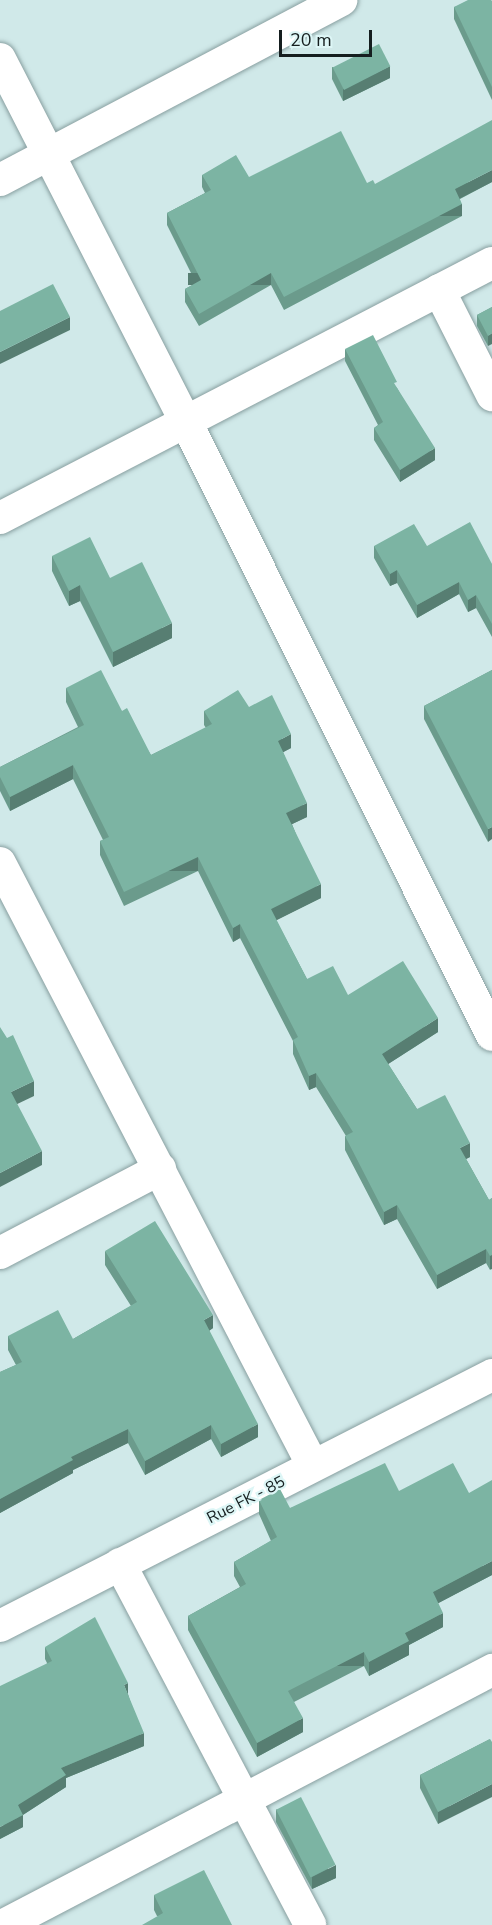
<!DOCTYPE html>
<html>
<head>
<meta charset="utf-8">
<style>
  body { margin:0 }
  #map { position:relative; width:492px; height:1925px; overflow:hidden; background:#d0e9e9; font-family:"Nunito Sans",sans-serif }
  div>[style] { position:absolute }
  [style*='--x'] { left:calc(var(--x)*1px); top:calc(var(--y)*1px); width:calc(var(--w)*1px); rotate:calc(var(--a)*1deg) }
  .roads { filter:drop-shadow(0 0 2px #889fa0) drop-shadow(0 0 2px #889fa0) }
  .minor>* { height:32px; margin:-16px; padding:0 16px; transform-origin:16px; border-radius:16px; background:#fff }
  .wall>* { inset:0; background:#6b9b8c }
  .shaded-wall>* { inset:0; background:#577e72; transform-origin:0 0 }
  .building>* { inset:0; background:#7cb4a3; transform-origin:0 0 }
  span { translate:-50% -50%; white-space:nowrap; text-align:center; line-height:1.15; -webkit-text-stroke:4.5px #ddf6f6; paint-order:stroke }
  .street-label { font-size:16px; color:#151e1f }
  .scale { position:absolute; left:279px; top:30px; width:93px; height:27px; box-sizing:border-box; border:3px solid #151e1f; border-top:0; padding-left:8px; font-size:18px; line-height:21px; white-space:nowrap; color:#151e1f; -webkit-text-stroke:4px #ddf6f6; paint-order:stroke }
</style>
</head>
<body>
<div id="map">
  <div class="roads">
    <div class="minor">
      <i style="--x:0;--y:59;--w:408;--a:62.9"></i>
      <i style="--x:186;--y:422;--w:685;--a:63.47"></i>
      <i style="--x:0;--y:180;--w:386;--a:-27.8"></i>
      <i style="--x:439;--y:290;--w:118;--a:63.2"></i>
      <i style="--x:0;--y:518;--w:554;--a:-27.4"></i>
      <i style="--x:0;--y:863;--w:679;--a:62.57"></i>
      <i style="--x:0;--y:1253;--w:181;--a:-27.7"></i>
      <i style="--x:120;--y:1564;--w:408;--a:62.2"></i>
      <i style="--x:0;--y:1626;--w:552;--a:-27.03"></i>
      <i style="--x:4;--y:1925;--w:551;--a:-27.59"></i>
    </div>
  </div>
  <div class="wall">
    <i style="clip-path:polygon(492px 1px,492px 100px,454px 19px,454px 7px)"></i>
    <i style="clip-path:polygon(332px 67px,390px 78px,343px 101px,332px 79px)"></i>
    <i style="clip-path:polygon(202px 175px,375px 184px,492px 182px,460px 199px,462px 216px,284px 310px,271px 285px,199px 326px,185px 302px,185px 289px,196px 283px,167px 225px,167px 213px,205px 193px,202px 187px)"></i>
    <i style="clip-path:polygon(492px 307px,488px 346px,477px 326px,477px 315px)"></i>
    <i style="clip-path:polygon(345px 349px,397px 388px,435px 460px,400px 482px,374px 440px,374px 428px,378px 425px,345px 361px)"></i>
    <i style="clip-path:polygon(374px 546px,427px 546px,492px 564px,492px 637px,476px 608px,468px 612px,459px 594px,417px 618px,397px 583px,390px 586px,374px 558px)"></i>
    <i style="clip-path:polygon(52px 556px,110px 578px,172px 638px,113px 667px,80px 601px,69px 606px,52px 571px)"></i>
    <i style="clip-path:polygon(492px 670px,488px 842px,424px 719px,424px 706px)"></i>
    <i style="clip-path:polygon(66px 688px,122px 711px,151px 755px,206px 728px,204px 725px,204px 711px,249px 707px,291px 748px,283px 752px,307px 817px,292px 824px,321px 898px,276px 920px,307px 979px,438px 1032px,388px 1064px,417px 1109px,470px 1157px,466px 1159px,489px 1200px,492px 1198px,492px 1269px,490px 1270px,486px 1263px,437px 1289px,397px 1219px,384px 1225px,345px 1150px,345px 1136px,346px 1136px,316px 1087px,309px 1090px,293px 1054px,293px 1041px,240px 938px,233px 942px,198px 871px,124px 906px,100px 855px,100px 841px,103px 840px,73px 779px,10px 811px,0 791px,0 767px,78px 727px,66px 702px)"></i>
    <i style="clip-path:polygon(105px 1251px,213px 1328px,209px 1331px,258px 1437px,221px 1457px,211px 1439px,145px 1475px,128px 1443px,73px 1470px,73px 1473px,0 1513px,0 1372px,16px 1365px,8px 1350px,8px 1336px,73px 1339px,131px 1306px,105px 1265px)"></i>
    <i style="clip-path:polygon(399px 1491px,492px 1575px,438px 1603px,443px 1627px,409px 1645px,409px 1655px,369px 1676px,364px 1666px,294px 1702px,303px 1732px,257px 1757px,188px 1630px,188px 1616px,240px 1587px,234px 1576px,234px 1562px,271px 1541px,259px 1514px,259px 1500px,290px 1508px)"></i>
    <i style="clip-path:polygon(45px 1647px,128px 1694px,144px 1746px,66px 1778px,66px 1787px,23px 1815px,23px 1827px,0 1839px,47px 1663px,45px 1659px)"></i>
    <i style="clip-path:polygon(490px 1739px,438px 1824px,420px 1788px,420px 1775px)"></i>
    <i style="clip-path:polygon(276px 1809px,336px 1878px,312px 1889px,276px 1822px)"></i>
    <i style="clip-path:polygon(154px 1895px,232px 1925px,157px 1916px,154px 1910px)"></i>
  </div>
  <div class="shaded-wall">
    <i style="clip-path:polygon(390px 66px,390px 78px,343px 101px,343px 89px)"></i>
    <i style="clip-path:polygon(492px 170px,492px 182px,455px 201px,455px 189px)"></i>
    <i style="left:462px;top:204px;width:12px;height:201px;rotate:90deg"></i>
    <i style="left:271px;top:273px;width:12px;height:83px;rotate:90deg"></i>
    <i style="clip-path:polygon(70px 317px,70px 330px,0 364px,0 352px)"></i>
    <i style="clip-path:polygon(492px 333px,492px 344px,488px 346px,488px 336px)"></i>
    <i style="clip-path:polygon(435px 448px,435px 460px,400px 482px,400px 470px)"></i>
    <i style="clip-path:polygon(397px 570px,397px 583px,390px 586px,390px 574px)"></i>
    <i style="clip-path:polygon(459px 582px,459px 594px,417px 618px,417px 605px)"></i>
    <i style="clip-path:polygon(80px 585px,80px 601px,69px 606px,69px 591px)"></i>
    <i style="clip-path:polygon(476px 595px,476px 608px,468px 612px,468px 600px)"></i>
    <i style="clip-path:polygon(172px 623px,172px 638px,113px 667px,113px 652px)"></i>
    <i style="clip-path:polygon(291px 734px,291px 748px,278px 755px,278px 741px)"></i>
    <i style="clip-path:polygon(73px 765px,73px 779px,10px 811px,10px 797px)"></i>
    <i style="clip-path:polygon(307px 803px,307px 817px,286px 827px,286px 813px)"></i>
    <i style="clip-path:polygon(492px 827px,492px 839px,488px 842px,488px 829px)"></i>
    <i style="left:198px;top:857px;width:14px;height:82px;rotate:90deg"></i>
    <i style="clip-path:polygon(321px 884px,321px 898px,271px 923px,271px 909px)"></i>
    <i style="clip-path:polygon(240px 924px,240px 938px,233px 942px,233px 928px)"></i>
    <i style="clip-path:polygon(438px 1018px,438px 1032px,382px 1068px,382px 1054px)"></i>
    <i style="clip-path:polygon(316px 1073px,316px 1087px,309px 1090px,309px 1076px)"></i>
    <i style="clip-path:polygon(34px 1081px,34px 1096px,11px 1107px,11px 1092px)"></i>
    <i style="clip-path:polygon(470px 1143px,470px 1157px,460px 1162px,460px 1148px)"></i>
    <i style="clip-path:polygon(42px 1151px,42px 1165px,0 1187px,0 1173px)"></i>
    <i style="clip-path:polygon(397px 1205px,397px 1219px,384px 1225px,384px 1212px)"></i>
    <i style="clip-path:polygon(486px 1249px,486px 1263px,437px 1289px,437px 1275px)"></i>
    <i style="left:492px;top:1255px;width:14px;height:2px;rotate:90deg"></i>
    <i style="clip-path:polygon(213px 1315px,213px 1328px,204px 1334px,204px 1320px)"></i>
    <i style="clip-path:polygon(258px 1424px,258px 1437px,221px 1457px,221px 1444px)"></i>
    <i style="clip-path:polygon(211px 1425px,211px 1439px,145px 1475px,145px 1461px)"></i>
    <i style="clip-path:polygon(128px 1429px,128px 1443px,73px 1470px,73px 1473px,0 1513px,0 1499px,71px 1457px)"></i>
    <i style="clip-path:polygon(492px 1561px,492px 1575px,433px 1606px,433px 1592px)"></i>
    <i style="clip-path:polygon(443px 1613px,443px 1627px,409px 1645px,409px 1655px,369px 1676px,369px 1662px,405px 1633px)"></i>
    <i style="left:364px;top:1652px;width:14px;height:85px;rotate:90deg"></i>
    <i style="clip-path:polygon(128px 1683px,128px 1695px,124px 1685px)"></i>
    <i style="clip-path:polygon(303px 1718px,303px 1732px,257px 1757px,257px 1743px)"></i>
    <i style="clip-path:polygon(144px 1733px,144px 1746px,66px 1778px,66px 1787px,18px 1818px,18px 1805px,61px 1768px)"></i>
    <i style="clip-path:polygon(492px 1784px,492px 1797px,438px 1824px,438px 1812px)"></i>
    <i style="clip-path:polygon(23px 1815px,23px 1827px,0 1839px,0 1827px)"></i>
    <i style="clip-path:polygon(336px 1865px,336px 1878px,312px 1889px,312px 1877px)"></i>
  </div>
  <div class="building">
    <i style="clip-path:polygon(468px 0,491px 0,492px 1px,492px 87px,454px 7px)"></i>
    <i style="left:379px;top:44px;width:25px;height:52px;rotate:63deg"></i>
    <i style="clip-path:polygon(492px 120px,492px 170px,455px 189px,462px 204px,284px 297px,271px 273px,199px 314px,185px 289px,201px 280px,167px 213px,211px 190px,202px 175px,236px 155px,249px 177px,341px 131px,367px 183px,373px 180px,375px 184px)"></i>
    <i style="clip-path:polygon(53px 284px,70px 317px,0 352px,0 311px)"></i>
    <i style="clip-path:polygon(492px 307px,492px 333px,488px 336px,477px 315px)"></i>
    <i style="clip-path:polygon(373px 335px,397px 382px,394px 383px,435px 448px,400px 470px,374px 428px,383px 422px,345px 349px)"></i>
    <i style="clip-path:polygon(470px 522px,492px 564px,492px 624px,476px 595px,468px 600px,459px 582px,417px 605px,397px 570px,390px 574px,374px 546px,414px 524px,427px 546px)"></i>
    <i style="clip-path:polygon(90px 537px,110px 578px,142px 562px,172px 623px,113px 652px,80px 585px,69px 591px,52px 556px)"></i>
    <i style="clip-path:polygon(101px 670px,122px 711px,127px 708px,151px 755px,212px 724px,204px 711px,238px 690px,249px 707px,272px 695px,291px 734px,278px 741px,307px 803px,286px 813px,321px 884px,271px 909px,307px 979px,333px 966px,348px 995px,403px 961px,438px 1018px,382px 1054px,417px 1109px,445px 1095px,470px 1143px,460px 1148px,489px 1200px,492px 1198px,492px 1255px,490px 1256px,486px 1249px,437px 1275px,397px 1205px,384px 1212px,345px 1136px,353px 1132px,316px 1073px,309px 1076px,293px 1040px,298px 1037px,240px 924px,233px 928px,198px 857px,124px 892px,100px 841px,109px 837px,73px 765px,10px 797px,0 777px,0 767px,84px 725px,66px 688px)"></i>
    <i style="clip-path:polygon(492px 670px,492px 827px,488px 829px,424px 706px)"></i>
    <i style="clip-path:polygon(0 1027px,7px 1038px,13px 1035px,34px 1081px,11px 1092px,42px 1151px,0 1173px)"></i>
    <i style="clip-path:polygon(155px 1221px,213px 1315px,204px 1320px,258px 1424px,221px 1444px,211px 1425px,145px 1461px,128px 1429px,71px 1457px,73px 1460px,0 1499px,0 1372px,22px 1362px,8px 1336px,58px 1310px,73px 1339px,137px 1302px,105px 1251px)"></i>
    <i style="clip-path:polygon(385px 1463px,399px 1491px,453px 1463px,469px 1493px,492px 1480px,492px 1561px,433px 1592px,443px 1613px,405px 1633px,409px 1641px,369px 1662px,364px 1652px,288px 1691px,303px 1718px,257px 1743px,188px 1616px,246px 1584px,234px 1562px,277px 1537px,259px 1500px,280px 1489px,290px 1508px)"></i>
    <i style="clip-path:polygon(95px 1617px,128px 1683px,124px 1685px,144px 1733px,61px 1768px,66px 1775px,18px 1805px,23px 1815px,0 1827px,0 1686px,52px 1661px,45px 1647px)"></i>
    <i style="clip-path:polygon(490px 1739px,492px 1742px,492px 1784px,438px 1812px,420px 1775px)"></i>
    <i style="left:301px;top:1797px;width:76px;height:28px;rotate:63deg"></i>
    <i style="clip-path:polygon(204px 1870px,232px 1925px,142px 1925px,163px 1913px,154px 1895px)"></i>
  </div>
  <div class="street-label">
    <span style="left:246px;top:1500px;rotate:-27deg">Rue FK - 85</span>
  </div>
  <div class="scale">20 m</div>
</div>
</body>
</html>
